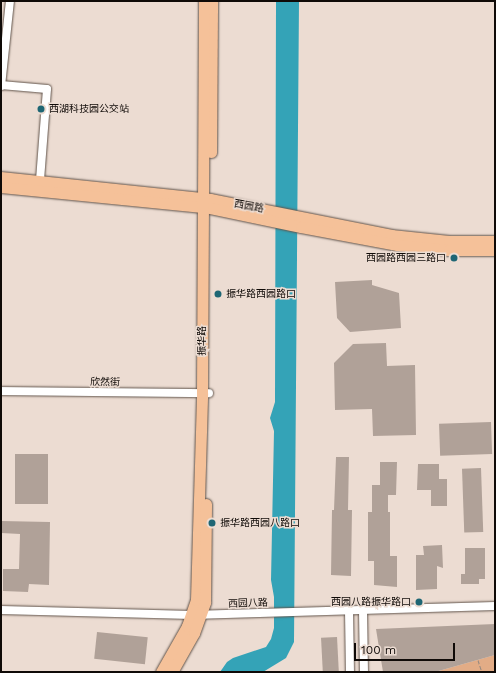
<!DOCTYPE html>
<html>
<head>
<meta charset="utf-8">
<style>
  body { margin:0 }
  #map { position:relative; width:496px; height:673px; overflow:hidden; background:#ecdcd2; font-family:"Work Sans","Noto Sans SC",sans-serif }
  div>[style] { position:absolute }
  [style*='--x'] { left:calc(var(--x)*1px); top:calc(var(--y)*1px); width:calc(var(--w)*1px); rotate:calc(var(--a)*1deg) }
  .green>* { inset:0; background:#e2ac86 }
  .water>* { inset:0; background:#34a3b7 }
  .building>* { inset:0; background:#b0a198; transform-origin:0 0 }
  .path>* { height:1px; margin-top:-0.5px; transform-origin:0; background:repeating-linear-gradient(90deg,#938880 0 4px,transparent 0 6px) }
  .roads { filter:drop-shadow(0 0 1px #61544b) drop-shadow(0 0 1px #61544b) }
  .minor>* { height:8px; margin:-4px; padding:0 4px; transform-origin:4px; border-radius:4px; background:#fff }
  .major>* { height:11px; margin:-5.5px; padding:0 5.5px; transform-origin:5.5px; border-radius:5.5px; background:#f5c199 }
  .dots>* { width:11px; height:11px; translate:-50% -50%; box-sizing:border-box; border:2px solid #ecdcd2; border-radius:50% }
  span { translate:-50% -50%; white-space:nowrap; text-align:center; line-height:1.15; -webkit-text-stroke:3px #ecdcd2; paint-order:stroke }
  .poi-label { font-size:10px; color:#0f0a07 }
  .left { translate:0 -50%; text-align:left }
  .right { translate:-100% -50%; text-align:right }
  .street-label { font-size:10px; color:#0f0a07 }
  .frame { position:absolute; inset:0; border:2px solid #0f0a07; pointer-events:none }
  .scale { position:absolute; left:354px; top:643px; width:101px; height:18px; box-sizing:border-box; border:2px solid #0f0a07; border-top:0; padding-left:5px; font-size:12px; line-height:14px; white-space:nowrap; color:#0f0a07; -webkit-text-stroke:3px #ecdcd2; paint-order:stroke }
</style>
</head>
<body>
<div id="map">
  <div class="green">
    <i style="clip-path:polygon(495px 655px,495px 672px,435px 672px)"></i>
  </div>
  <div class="water">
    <i style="clip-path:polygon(276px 1px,299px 1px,294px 642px,286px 658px,263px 672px,220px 672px,227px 662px,233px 658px,266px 647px,271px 639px,274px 628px,274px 597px,271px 580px,274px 431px,270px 418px,275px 402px)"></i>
  </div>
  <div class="building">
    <i style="clip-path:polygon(372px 280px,372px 285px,399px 293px,401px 328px,350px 332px,337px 318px,335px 282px)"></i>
    <i style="clip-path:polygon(386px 343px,387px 366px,415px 365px,416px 435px,373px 436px,372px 409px,335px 410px,334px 363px,353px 344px)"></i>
    <i style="left:491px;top:422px;width:32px;height:52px;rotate:88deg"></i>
    <i style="left:15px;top:454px;width:33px;height:50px"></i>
    <i style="clip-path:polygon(336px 457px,349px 457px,348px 510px,352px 510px,351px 576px,331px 575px,332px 510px,334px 510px)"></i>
    <i style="clip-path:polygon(380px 462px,397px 462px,396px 495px,388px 495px,388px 512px,390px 512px,390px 556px,397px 556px,397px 587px,374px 585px,374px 561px,368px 561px,368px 512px,372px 512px,372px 485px,380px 485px)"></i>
    <i style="clip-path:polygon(418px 464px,439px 464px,439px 479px,447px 479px,447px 506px,431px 506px,431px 490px,417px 490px)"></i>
    <i style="left:481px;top:468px;width:64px;height:19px;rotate:88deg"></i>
    <i style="clip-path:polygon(1px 521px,50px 522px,49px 585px,29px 584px,28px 592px,3px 591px,3px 569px,19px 569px,20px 534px,1px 533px)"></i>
    <i style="clip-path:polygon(442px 545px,443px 568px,437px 566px,437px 589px,416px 590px,416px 555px,424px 555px,423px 546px)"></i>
    <i style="clip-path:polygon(465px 548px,485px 548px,485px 579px,479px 579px,479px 584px,461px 584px,461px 574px,465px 574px)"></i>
    <i style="clip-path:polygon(495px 624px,495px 655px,435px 672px,383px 672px,376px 629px)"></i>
    <i style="left:97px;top:632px;width:51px;height:27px;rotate:6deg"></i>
    <i style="left:337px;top:637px;width:35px;height:16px;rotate:87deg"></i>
  </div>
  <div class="path">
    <i style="--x:478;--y:660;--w:13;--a:72"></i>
  </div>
  <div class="roads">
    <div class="minor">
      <i style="--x:1;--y:85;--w:46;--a:5"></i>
      <i style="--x:47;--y:89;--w:92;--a:94.4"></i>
      <i style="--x:1;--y:86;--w:85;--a:-84"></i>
      <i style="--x:1;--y:391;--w:208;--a:0.6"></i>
      <i style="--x:1;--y:610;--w:191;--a:1.5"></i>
      <i style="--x:192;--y:615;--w:303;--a:-1.7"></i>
      <i style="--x:349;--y:610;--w:62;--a:89.1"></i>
      <i style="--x:363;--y:610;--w:62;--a:89.1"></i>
    </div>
    <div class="major">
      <i style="--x:211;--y:152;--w:151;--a:-89.6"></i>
      <i style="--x:1;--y:177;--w:210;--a:6"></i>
      <i style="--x:210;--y:199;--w:185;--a:11.2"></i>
      <i style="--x:391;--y:235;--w:58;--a:5.9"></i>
      <i style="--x:449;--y:241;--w:46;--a:0"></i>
      <i style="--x:1;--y:187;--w:210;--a:5.7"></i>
      <i style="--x:210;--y:208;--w:93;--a:11.8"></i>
      <i style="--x:301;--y:227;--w:98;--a:10.6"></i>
      <i style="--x:397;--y:245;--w:52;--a:5.5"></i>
      <i style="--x:449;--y:250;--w:46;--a:0"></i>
      <i style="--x:161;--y:672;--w:53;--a:-60.5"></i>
      <i style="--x:187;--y:626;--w:28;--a:-71"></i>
      <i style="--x:196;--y:600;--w:207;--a:-88.3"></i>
      <i style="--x:202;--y:393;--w:392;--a:-89.7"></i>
      <i style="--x:172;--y:672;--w:45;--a:-60.6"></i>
      <i style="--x:194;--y:633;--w:33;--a:-70"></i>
      <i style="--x:205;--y:602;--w:98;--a:-89.4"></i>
    </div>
  </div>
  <div class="dots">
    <i style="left:41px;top:109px;background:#1e6674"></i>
    <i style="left:454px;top:258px;background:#1e6674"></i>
    <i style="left:218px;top:294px;background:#1e6674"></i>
    <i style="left:212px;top:523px;background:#1e6674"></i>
    <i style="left:419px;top:602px;background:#1e6674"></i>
  </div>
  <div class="poi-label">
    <span class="left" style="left:49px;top:109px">西湖科技园公交站</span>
    <span class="right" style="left:446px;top:258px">西园路西园三路口</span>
    <span class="left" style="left:226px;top:294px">振华路西园路口</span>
    <span class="left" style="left:220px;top:523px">振华路西园八路口</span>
    <span class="right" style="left:411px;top:602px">西园八路振华路口</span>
  </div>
  <div class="street-label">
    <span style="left:249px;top:206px;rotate:10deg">西园路</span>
    <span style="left:202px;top:341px;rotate:-90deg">振华路</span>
    <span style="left:105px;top:382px;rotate:1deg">欣然街</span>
    <span style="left:248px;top:603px;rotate:-2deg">西园八路</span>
  </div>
  <div class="frame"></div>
  <div class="scale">100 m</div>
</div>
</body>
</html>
